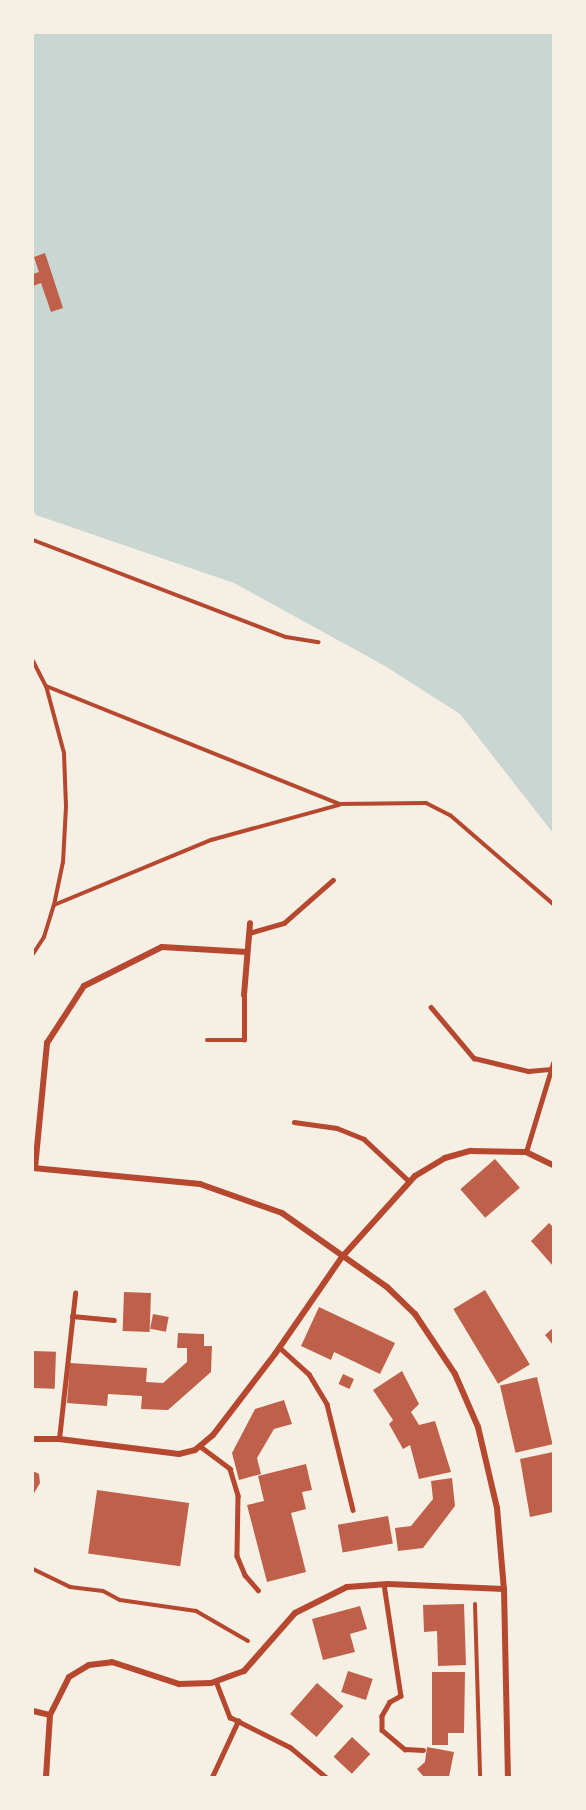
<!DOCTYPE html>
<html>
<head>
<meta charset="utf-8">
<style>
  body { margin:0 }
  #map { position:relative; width:586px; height:1810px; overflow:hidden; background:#f6efe4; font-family:Ubuntu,sans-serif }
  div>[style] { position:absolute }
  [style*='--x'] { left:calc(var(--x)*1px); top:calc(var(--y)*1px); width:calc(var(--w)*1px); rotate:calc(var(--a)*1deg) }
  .water>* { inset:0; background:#c9d6d2 }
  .building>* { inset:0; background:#bf614a; transform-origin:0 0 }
  .path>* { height:4px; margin:-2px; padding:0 2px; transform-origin:2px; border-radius:2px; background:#b5482f }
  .service>* { height:4.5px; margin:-2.25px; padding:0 2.25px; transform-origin:2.25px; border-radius:2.25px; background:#b5482f }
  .minor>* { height:6px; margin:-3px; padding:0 3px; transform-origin:3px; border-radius:3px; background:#b5482f }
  span { translate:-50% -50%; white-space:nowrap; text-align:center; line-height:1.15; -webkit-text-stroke:6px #f6efe4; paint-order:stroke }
  .frame { position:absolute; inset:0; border:34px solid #f6efe4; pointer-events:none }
</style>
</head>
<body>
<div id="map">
  <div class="water">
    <i style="clip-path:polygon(33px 33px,553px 33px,553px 833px,460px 714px,385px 666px,234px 583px,36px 515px,33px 510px)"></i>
  </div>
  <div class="building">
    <i style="clip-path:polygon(45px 253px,63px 308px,51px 312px,41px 283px,33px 286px,33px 274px,39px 272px,34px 257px)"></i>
    <i style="left:495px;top:1159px;width:38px;height:46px;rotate:49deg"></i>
    <i style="clip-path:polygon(549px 1223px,553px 1227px,553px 1266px,531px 1241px)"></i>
    <i style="left:485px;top:1290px;width:87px;height:37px;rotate:59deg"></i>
    <i style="left:124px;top:1292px;width:27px;height:39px;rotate:2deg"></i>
    <i style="clip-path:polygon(319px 1307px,395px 1343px,380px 1374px,334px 1352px,331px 1360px,301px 1346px)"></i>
    <i style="left:153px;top:1314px;width:16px;height:15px;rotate:11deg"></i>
    <i style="clip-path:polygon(553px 1328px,553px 1345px,545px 1335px)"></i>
    <i style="clip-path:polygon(178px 1333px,204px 1334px,204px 1346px,212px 1346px,211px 1372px,168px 1410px,141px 1409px,142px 1396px,108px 1394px,107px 1406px,67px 1403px,70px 1363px,147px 1368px,146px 1382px,163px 1383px,187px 1362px,187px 1348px,177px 1348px)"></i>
    <i style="left:33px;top:1351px;width:23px;height:37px;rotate:2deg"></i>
    <i style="clip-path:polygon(402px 1371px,419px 1404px,411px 1412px,419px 1425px,435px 1421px,451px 1472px,419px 1479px,410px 1445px,403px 1449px,389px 1424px,393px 1420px,373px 1390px)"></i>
    <i style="left:343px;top:1374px;width:12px;height:11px;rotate:24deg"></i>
    <i style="left:537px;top:1377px;width:69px;height:38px;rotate:77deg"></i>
    <i style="clip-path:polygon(284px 1400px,292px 1424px,274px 1429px,257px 1458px,261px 1474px,239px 1480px,232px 1453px,255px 1409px)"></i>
    <i style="clip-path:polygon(553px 1452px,553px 1512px,530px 1517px,520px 1459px)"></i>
    <i style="clip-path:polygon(306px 1464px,312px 1490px,302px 1492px,306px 1509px,291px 1513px,306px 1572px,267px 1582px,247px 1505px,264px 1501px,258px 1476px)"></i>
    <i style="clip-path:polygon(33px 1471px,39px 1474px,40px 1483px,33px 1495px)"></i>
    <i style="clip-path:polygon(452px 1478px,455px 1506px,423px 1548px,398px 1551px,395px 1528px,411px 1526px,433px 1499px,431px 1481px)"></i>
    <i style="left:97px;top:1490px;width:93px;height:64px;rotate:8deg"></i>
    <i style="left:388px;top:1516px;width:28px;height:51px;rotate:80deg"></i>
    <i style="clip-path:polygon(464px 1604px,466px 1665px,438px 1666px,437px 1631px,424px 1632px,423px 1605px)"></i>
    <i style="clip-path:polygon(360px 1606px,367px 1629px,350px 1634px,355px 1652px,323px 1660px,312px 1619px)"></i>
    <i style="left:348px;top:1671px;width:26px;height:22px;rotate:18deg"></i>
    <i style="clip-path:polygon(432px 1672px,465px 1672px,464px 1733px,448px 1733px,448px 1745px,432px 1745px)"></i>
    <i style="left:317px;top:1683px;width:35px;height:41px;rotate:41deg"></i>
    <i style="left:352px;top:1737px;width:25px;height:27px;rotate:43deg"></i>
    <i style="clip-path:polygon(427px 1747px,454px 1752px,449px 1777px,424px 1777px,417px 1769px,425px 1762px)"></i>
  </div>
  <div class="path">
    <i style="--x:33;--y:540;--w:271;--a:21"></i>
    <i style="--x:286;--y:637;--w:33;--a:9"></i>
    <i style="--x:33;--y:661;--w:28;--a:63"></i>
    <i style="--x:46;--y:686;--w:316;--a:21.9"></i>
    <i style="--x:339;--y:804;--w:87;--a:-0.7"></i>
    <i style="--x:426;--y:803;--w:27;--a:27"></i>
    <i style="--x:450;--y:815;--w:136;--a:40.8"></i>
    <i style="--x:54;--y:905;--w:170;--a:-22.5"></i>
    <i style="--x:211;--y:840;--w:133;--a:-15.3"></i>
    <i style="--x:33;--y:954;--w:20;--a:-57"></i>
    <i style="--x:44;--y:937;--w:34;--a:-73"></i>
    <i style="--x:54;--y:905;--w:44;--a:-78.2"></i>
    <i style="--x:63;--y:862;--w:56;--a:-86.9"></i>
    <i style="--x:66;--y:806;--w:53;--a:-92.2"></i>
    <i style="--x:64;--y:753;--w:69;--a:-105"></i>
    <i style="--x:33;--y:1569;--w:41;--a:25.9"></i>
    <i style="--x:70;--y:1587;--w:33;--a:7"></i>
    <i style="--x:103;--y:1591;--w:19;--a:28"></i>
    <i style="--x:120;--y:1600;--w:77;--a:8.2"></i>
    <i style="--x:196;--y:1611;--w:60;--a:30"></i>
    <i style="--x:475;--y:1604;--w:173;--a:88.3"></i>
  </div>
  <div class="service">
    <i style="--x:249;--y:933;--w:36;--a:-16"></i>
    <i style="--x:284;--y:923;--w:65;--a:-41.3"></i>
    <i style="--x:431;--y:1007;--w:67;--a:49.9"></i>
    <i style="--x:474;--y:1058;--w:56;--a:13.5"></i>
    <i style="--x:528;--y:1071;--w:21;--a:-5"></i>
    <i style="--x:207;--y:1040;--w:37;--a:0"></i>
    <i style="--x:244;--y:1040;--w:45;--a:-90"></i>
    <i style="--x:294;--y:1122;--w:43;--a:7.9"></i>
    <i style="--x:337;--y:1128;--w:29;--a:22"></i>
    <i style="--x:364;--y:1139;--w:62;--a:43"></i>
    <i style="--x:526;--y:1152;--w:93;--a:-73.1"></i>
    <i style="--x:72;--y:1316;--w:42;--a:5.4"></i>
    <i style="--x:279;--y:1347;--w:40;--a:42"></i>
    <i style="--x:309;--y:1374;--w:35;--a:59"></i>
    <i style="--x:327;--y:1404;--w:109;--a:76.2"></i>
    <i style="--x:59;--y:1439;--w:147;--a:-83.7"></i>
    <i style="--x:200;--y:1446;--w:38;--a:37"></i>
    <i style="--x:230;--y:1469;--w:28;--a:73"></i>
    <i style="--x:238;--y:1496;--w:60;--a:91"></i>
    <i style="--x:237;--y:1556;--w:21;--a:67"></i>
    <i style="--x:245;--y:1575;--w:20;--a:49"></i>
    <i style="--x:384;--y:1584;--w:113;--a:81.4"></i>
    <i style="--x:401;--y:1696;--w:13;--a:151"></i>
    <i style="--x:390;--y:1702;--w:16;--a:120"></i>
    <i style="--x:382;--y:1716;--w:14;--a:90"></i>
    <i style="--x:382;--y:1730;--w:30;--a:40"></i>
    <i style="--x:405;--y:1749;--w:18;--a:3"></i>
    <i style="--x:216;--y:1681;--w:39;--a:69"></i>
    <i style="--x:230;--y:1717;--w:67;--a:26.6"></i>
    <i style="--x:290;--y:1747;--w:47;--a:39.8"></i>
    <i style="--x:212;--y:1777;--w:62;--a:-65.1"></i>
  </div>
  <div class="minor">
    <i style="--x:244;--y:995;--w:72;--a:-85.2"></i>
    <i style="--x:33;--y:1168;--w:168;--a:5.5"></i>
    <i style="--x:200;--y:1184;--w:87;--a:19.5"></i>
    <i style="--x:282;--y:1213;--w:128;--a:35.2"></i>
    <i style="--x:387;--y:1287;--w:39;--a:44"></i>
    <i style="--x:415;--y:1314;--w:72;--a:56.3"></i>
    <i style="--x:455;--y:1374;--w:58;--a:66.5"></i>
    <i style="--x:478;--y:1427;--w:83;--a:76.8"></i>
    <i style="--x:497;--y:1508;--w:81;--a:85.1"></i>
    <i style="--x:504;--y:1589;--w:188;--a:88.8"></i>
    <i style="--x:35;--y:1168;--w:126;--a:-84.5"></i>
    <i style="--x:47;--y:1043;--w:68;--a:-57"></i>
    <i style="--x:84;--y:986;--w:87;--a:-26.6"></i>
    <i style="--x:162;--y:947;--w:85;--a:3.4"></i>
    <i style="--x:33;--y:1439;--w:26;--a:0"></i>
    <i style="--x:59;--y:1439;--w:121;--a:7.1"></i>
    <i style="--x:179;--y:1454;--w:16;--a:-14"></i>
    <i style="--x:195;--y:1450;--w:23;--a:-40"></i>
    <i style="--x:213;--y:1435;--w:102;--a:-52.6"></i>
    <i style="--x:275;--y:1354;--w:118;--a:-55.4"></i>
    <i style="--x:342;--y:1257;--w:109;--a:-48"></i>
    <i style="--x:415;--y:1176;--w:35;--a:-31"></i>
    <i style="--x:445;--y:1158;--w:26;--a:-16"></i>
    <i style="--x:470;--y:1151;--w:56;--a:1"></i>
    <i style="--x:526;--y:1152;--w:30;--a:26"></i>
    <i style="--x:33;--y:1711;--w:17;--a:13"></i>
    <i style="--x:46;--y:1777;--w:62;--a:-86.3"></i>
    <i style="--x:50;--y:1715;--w:42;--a:-63.4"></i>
    <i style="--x:69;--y:1677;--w:23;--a:-31"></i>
    <i style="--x:89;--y:1665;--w:23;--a:-7"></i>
    <i style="--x:112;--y:1662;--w:71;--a:18.2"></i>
    <i style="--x:179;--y:1684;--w:32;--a:-2"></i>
    <i style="--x:211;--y:1683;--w:35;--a:-20"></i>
    <i style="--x:244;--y:1671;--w:77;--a:-48.7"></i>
    <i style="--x:295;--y:1613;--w:58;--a:-26.6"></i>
    <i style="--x:347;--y:1587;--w:41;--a:-4.2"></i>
    <i style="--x:388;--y:1584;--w:116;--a:2.5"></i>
  </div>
  <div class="frame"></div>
</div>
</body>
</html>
